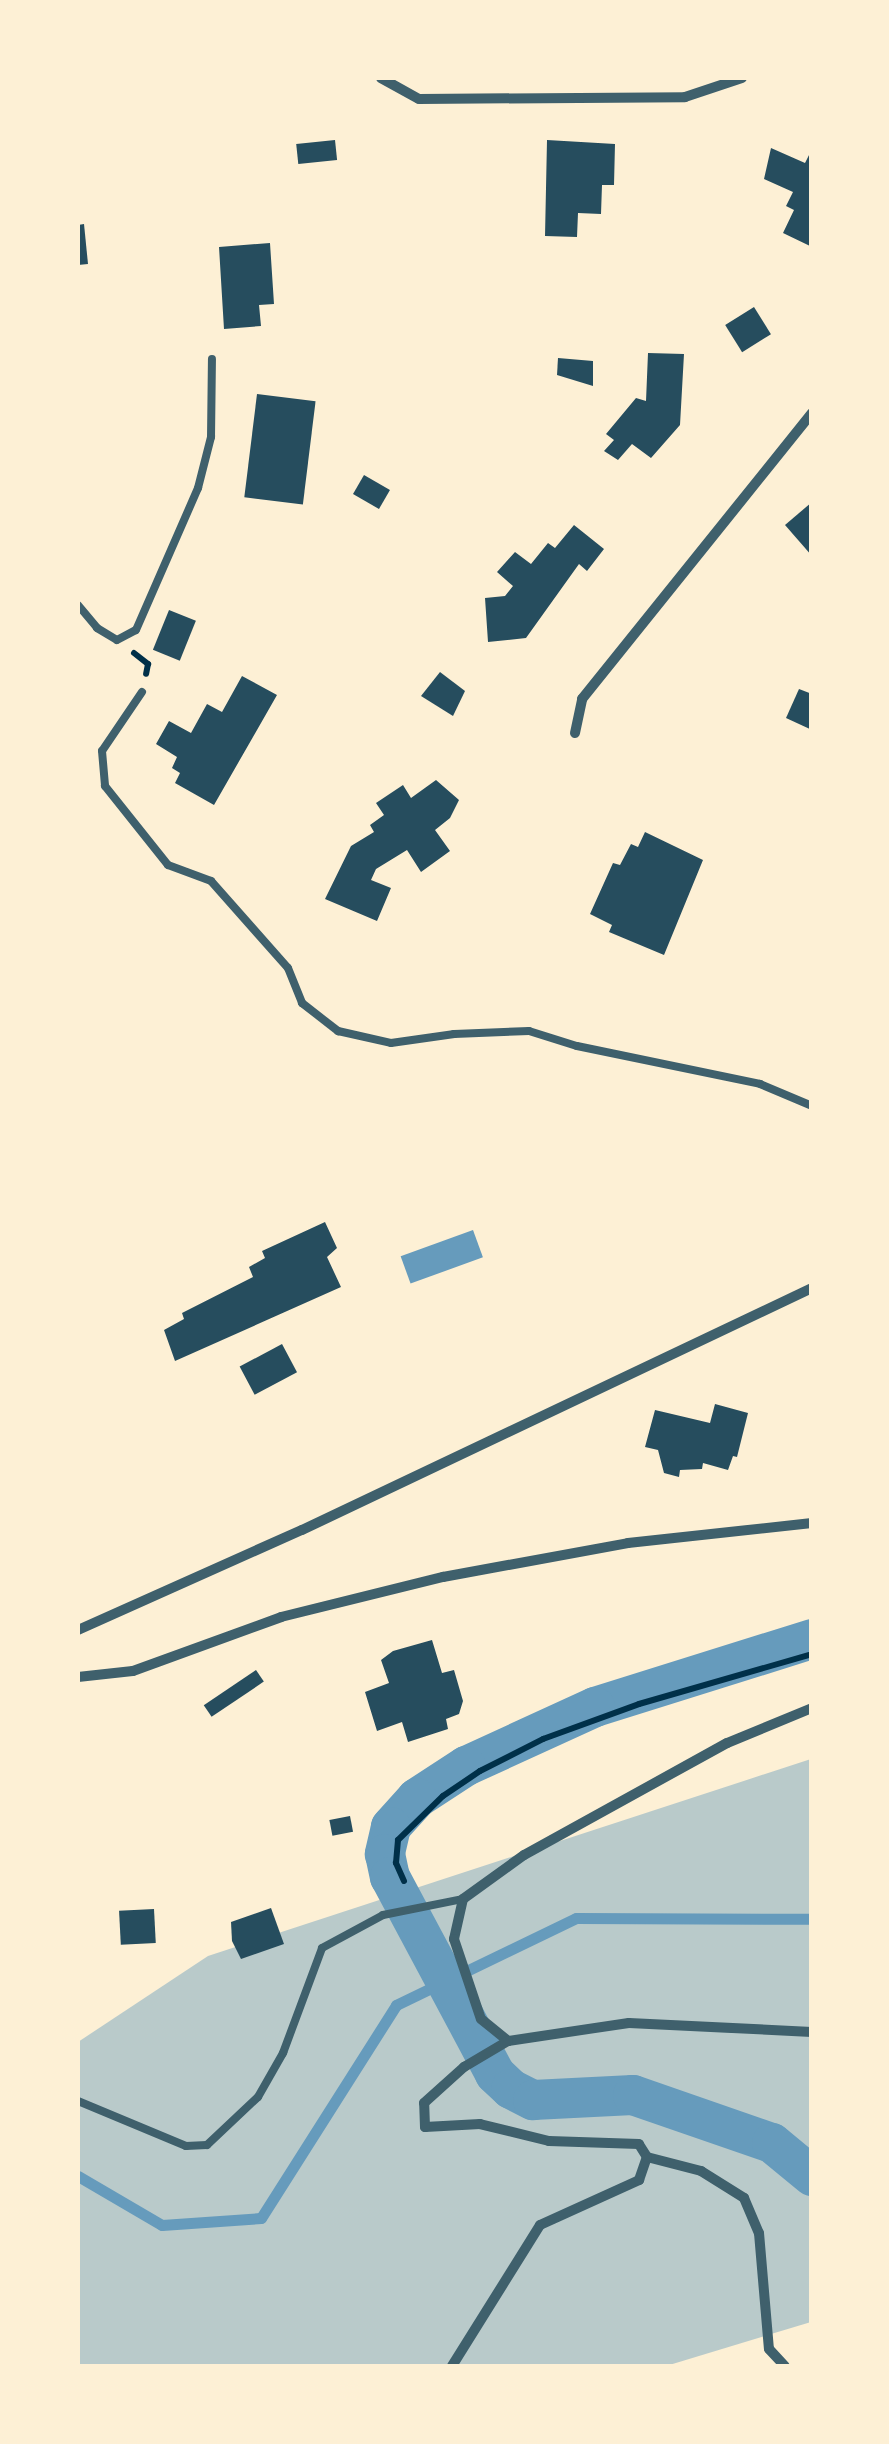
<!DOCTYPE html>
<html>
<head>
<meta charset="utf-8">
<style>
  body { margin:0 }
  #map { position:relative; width:889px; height:2444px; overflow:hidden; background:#fdf0d5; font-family:"IBM Plex Sans",sans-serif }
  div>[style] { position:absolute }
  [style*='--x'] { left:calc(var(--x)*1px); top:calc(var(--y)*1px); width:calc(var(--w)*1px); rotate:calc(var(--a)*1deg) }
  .green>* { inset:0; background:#b9caca }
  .water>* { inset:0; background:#669bbc; transform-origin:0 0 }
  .stream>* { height:11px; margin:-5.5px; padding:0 5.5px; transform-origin:5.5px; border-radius:5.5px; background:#669bbc }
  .canal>* { height:40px; margin:-20px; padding:0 20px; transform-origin:20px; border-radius:20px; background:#669bbc }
  .building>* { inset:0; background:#264d5e; transform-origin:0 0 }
  .path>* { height:6px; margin:-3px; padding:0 3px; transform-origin:3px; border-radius:3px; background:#003049 }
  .service>* { height:8px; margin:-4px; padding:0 4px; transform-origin:4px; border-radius:4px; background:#3f606c }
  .minor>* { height:10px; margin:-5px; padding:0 5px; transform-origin:5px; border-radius:5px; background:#3f606c }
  span { translate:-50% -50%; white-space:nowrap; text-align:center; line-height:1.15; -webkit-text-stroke:9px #fdf0d5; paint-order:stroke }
  .frame { position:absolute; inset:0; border:80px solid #fdf0d5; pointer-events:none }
</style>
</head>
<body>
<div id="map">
  <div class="green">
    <i style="clip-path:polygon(811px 1759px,811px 2322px,666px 2366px,78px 2366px,78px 2042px,208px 1956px)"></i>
  </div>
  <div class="water">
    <i style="left:473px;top:1230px;width:29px;height:77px;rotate:70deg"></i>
  </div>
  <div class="stream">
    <i style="--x:78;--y:2176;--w:97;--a:30.3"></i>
    <i style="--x:162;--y:2225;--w:99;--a:-4"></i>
    <i style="--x:261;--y:2218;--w:252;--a:-57.6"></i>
    <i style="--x:396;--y:2005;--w:200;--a:-25.8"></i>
    <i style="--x:576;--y:1918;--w:236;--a:0.2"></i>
  </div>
  <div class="canal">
    <i style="--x:812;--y:1639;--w:227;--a:162.6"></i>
    <i style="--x:595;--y:1707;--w:142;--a:155.4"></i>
    <i style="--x:466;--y:1766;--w:59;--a:146.9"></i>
    <i style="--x:417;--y:1798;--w:39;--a:132"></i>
    <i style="--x:391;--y:1827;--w:28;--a:103"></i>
    <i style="--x:385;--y:1854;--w:24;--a:78"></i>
    <i style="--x:390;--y:1877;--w:223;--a:61.9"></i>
    <i style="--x:495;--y:2074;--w:22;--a:43"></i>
    <i style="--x:511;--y:2089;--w:25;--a:27"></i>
    <i style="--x:533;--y:2100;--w:100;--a:-2.9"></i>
    <i style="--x:633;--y:2095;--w:147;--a:19.1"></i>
    <i style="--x:772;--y:2143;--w:52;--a:39.5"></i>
  </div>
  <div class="building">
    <i style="left:335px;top:140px;width:20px;height:39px;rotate:84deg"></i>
    <i style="clip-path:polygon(547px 140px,615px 144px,614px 185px,602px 185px,601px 214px,578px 213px,577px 237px,545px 236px)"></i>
    <i style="clip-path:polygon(771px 148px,805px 163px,812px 149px,810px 246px,783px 233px,794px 210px,786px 206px,793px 192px,764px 179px)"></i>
    <i style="clip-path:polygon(84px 224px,88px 264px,78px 265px,78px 225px)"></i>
    <i style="clip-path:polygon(270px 243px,274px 304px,259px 305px,261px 326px,224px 329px,219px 247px)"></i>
    <i style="left:754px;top:307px;width:32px;height:34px;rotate:58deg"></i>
    <i style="clip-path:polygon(648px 353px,684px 354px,680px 425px,651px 458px,632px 444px,618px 460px,604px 451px,614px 440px,606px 434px,636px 398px,646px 401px)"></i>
    <i style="clip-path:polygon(558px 358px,593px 361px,593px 386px,557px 375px)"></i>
    <i style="left:257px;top:394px;width:59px;height:104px;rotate:7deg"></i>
    <i style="left:364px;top:475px;width:30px;height:22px;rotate:30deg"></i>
    <i style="clip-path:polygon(812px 502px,812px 556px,785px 525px)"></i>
    <i style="clip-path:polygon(574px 525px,604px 549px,587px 571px,579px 564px,526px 638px,488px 642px,485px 598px,505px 596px,513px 586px,497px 572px,515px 552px,531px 564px,548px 543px,555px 548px)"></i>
    <i style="left:169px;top:610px;width:29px;height:43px;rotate:22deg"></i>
    <i style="clip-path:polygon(440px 672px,465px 691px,453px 716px,421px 696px)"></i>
    <i style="clip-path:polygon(242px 676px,277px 695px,214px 805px,175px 783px,180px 773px,172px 768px,177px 757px,156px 744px,169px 721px,191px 733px,207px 704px,222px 712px)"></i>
    <i style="clip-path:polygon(799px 689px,812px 694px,812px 730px,786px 718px)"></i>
    <i style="clip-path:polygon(436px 780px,459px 800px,450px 818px,435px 830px,450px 851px,421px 872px,407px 850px,376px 869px,371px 880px,391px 888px,377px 921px,325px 899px,351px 846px,374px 832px,370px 825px,384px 815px,376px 803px,403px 785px,411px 798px)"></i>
    <i style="clip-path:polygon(645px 832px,703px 860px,664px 955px,609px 932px,612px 925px,590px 914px,613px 863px,620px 865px,631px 844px,638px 847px)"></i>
    <i style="clip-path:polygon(325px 1222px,337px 1248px,327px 1257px,341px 1287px,175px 1361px,164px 1330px,184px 1319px,182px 1313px,253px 1277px,249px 1267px,265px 1258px,262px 1251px)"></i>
    <i style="left:282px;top:1344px;width:32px;height:48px;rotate:62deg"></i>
    <i style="clip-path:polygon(715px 1404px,748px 1413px,737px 1457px,733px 1456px,728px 1470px,703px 1463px,702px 1469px,680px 1470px,679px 1477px,664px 1473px,658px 1450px,645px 1447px,655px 1410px,710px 1423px)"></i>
    <i style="clip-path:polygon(432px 1640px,442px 1673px,454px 1670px,463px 1701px,459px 1714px,446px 1719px,448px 1729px,408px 1742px,402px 1722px,377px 1731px,365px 1692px,389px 1683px,381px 1660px,393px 1651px)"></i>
    <i style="left:256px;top:1670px;width:14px;height:63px;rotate:56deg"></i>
    <i style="left:350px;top:1816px;width:16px;height:21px;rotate:79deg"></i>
    <i style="clip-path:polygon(271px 1908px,284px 1944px,241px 1959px,232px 1941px,231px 1922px)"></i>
    <i style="left:154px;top:1909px;width:34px;height:35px;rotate:87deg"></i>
  </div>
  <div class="path">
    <i style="--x:134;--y:653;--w:18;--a:38"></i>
    <i style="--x:148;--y:664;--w:10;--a:101"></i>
    <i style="--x:404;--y:1881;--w:20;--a:-114"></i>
    <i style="--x:396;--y:1863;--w:23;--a:-85"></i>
    <i style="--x:398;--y:1840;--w:63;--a:-44.4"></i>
    <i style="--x:443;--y:1796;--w:45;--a:-34"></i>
    <i style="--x:480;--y:1771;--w:71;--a:-26.9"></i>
    <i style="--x:543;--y:1739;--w:102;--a:-20"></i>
    <i style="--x:639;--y:1704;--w:180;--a:-16.1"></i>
  </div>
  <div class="service">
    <i style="--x:78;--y:605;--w:30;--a:50"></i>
    <i style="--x:97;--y:628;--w:23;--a:31"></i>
    <i style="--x:117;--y:640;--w:21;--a:-28"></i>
    <i style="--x:136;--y:630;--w:155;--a:-66.4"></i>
    <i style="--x:198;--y:488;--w:53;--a:-75.7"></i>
    <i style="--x:211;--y:437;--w:78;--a:-89.3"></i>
    <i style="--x:142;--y:692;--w:71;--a:124.1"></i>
    <i style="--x:102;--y:751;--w:35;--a:85"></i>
    <i style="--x:105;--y:786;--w:101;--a:51.4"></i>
    <i style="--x:168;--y:865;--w:46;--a:20.4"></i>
    <i style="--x:211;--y:881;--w:116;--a:48.5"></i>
    <i style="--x:288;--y:968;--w:38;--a:68"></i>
    <i style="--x:302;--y:1003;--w:46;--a:37.9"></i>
    <i style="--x:338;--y:1031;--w:54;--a:12.8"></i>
    <i style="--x:391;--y:1043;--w:64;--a:-8.1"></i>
    <i style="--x:454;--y:1034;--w:75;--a:-2.3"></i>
    <i style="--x:529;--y:1031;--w:50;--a:17.4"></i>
    <i style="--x:577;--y:1046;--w:187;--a:11.7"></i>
    <i style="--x:760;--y:1084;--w:56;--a:22.9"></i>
    <i style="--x:78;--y:2101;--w:117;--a:22.6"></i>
    <i style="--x:186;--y:2146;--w:21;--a:-3"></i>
    <i style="--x:207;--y:2145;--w:70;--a:-43.3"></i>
    <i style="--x:258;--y:2097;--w:51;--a:-60.4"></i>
    <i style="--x:283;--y:2053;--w:112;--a:-69.6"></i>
    <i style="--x:322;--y:1948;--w:69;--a:-28.4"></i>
    <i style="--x:383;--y:1915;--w:82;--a:-11.3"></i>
  </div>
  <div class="minor">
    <i style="--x:381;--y:78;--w:43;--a:28.9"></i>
    <i style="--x:419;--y:99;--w:266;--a:-0.4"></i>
    <i style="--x:685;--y:97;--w:60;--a:-18.4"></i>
    <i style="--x:575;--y:733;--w:35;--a:-78"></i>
    <i style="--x:582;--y:699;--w:367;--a:-51.2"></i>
    <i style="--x:78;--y:1630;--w:245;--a:-24.1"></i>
    <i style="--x:302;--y:1530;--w:565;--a:-25.38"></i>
    <i style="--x:78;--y:1677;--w:55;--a:-6.2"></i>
    <i style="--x:133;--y:1671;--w:158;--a:-20"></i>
    <i style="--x:281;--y:1617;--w:167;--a:-13.9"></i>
    <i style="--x:443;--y:1577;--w:188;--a:-10.4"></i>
    <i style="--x:628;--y:1543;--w:185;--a:-6.2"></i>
    <i style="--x:812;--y:1708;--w:92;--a:157.6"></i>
    <i style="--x:727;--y:1743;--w:232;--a:151.1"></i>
    <i style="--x:524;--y:1855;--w:75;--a:144.2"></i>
    <i style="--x:463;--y:1899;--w:41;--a:102.7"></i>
    <i style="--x:454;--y:1939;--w:84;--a:71.4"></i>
    <i style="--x:481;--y:2019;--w:35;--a:39"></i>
    <i style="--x:508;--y:2041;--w:122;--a:-8.5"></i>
    <i style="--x:629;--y:2023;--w:183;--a:2.8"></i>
    <i style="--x:647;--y:2157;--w:56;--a:14.5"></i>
    <i style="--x:701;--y:2171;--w:51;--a:32.1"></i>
    <i style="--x:744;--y:2198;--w:38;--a:67"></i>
    <i style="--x:759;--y:2233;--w:116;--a:85.1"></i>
    <i style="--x:769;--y:2349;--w:23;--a:47"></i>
    <i style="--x:452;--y:2366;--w:166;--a:-58"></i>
    <i style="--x:540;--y:2225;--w:109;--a:-24.4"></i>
    <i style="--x:639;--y:2180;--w:24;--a:-71"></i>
    <i style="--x:647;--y:2157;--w:15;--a:-122"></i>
    <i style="--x:639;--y:2144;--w:90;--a:-178.1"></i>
    <i style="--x:549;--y:2141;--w:71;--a:-166.2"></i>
    <i style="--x:480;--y:2124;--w:55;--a:176.9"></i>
    <i style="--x:425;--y:2127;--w:24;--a:-92"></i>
    <i style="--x:424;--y:2103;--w:54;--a:-42"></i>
    <i style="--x:464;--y:2067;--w:51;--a:-30.6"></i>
  </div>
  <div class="frame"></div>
</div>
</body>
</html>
